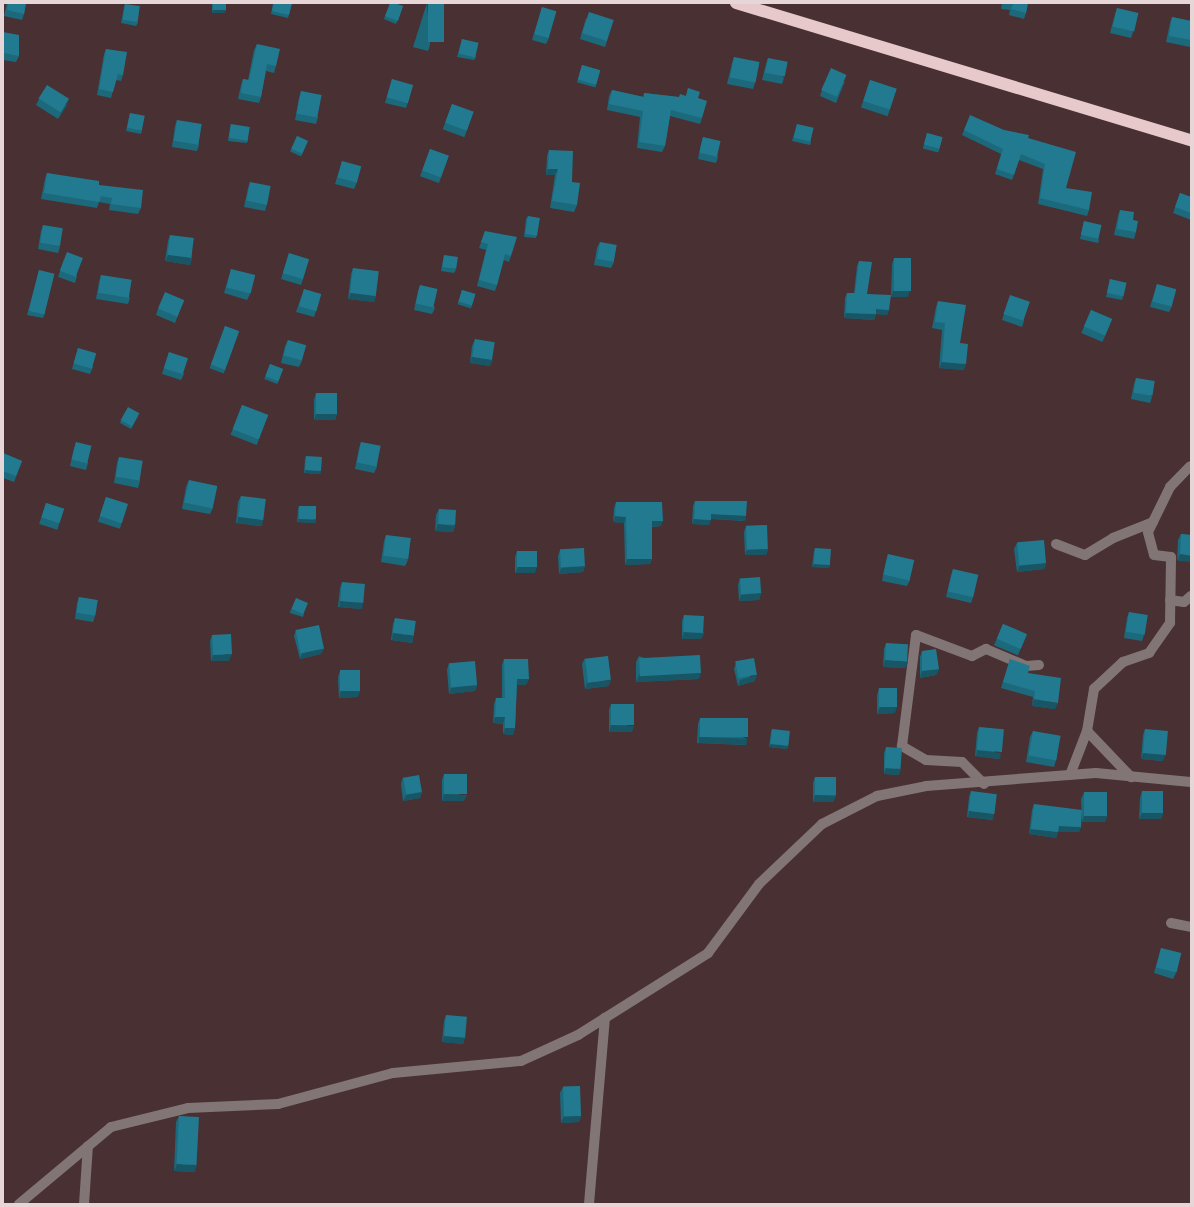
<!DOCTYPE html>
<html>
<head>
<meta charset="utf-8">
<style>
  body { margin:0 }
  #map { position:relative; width:1194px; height:1207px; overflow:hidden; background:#483033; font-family:"Asap Condensed",sans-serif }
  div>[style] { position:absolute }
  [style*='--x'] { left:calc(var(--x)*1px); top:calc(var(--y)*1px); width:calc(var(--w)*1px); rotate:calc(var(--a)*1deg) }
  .minor>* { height:10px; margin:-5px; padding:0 5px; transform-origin:5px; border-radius:5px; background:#817576 }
  .highway>* { height:12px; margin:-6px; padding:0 6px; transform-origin:6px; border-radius:6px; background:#e7c8cb }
  .wall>* { inset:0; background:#1d697c; transform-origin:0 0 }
  .shaded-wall>* { inset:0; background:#185565; transform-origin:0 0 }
  .building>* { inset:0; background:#227a90; transform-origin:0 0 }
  span { translate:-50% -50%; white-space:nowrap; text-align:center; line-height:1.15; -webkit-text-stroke:3px #261c1d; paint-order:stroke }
  .frame { position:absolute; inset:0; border:4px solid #e6d6d7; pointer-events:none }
</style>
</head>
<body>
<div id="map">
  <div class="minor">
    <i style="--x:1056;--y:544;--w:31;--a:21"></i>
    <i style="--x:1085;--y:555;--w:33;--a:-31"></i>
    <i style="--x:1113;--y:538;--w:43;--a:-21.8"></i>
    <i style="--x:1170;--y:600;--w:14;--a:8"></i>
    <i style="--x:1184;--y:602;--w:9;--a:-41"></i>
    <i style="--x:1087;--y:731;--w:64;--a:46.3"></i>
    <i style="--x:1070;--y:775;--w:47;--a:-68.9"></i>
    <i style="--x:1087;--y:731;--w:43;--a:-80.5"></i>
    <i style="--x:1094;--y:689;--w:40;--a:-43"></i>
    <i style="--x:1123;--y:662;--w:28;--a:-19"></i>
    <i style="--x:1149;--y:653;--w:37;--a:-55"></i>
    <i style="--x:1170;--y:623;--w:66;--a:-89.1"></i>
    <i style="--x:1171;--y:557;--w:17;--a:-173"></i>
    <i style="--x:1154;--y:555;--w:24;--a:-105"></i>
    <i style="--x:1148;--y:532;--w:50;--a:-63.9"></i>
    <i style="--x:1170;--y:487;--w:29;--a:-46"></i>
    <i style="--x:984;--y:784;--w:31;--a:-135"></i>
    <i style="--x:962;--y:762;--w:36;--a:-177"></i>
    <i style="--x:926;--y:760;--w:28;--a:-150"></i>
    <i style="--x:902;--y:746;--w:112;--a:-82.8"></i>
    <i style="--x:916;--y:635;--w:60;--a:20.6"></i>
    <i style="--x:972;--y:656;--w:16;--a:-27"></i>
    <i style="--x:986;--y:649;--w:43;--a:23"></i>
    <i style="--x:1026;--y:666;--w:13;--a:-4"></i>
    <i style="--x:1171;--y:923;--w:20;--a:11"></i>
    <i style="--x:19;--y:1204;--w:120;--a:-39.9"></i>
    <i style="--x:111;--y:1127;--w:79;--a:-13.9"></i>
    <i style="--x:188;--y:1108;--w:90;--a:-2.5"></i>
    <i style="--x:278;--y:1104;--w:119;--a:-15.1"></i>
    <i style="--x:393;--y:1073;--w:129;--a:-5.4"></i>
    <i style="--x:521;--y:1061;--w:63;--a:-24.5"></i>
    <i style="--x:578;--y:1035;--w:154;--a:-32.2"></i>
    <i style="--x:708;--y:953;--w:86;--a:-53.5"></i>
    <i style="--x:759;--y:884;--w:87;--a:-43.6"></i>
    <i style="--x:822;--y:824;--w:62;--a:-27"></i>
    <i style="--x:877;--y:796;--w:50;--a:-11.5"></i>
    <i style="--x:926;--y:786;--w:170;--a:-4.4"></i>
    <i style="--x:1096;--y:773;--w:95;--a:5.4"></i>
    <i style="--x:84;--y:1204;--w:58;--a:-86.1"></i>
    <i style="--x:589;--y:1204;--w:187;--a:-85.1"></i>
  </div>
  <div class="highway">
    <i style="--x:736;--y:3;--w:475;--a:16.8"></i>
  </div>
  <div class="wall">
    <i style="clip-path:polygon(7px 3px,26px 3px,24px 14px,22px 20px,4px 16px)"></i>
    <i style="clip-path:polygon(212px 3px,226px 3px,226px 10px,224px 13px,212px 13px)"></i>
    <i style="clip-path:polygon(273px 3px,292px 3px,288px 18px,271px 14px)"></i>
    <i style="clip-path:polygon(427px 3px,430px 45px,428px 51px,413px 47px)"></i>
    <i style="clip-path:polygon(1002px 3px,1028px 3px,1026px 13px,1024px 19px,1009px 15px,1010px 10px,1001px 9px)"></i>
    <i style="clip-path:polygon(125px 4px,138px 23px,136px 26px,121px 23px,124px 7px)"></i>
    <i style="clip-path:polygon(403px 6px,396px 24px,384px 19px,385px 16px)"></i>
    <i style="clip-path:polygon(542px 7px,549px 38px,546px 44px,532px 40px)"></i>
    <i style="clip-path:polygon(1117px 8px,1133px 32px,1131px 38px,1110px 33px,1115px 14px)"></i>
    <i style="clip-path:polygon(1172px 17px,1191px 21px,1191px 43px,1190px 47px,1166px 42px,1170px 23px)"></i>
    <i style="clip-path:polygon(586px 18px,607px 41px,605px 47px,580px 39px)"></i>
    <i style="clip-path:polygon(3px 32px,19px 56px,16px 62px,3px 60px)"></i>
    <i style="clip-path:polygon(462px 39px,476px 57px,474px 60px,457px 57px)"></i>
    <i style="clip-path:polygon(257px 44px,276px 66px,274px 73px,266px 71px,261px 97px,259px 103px,238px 99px,241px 85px,243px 79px,248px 80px,254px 50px)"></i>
    <i style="clip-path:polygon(106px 49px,123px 75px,121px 81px,116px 80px,111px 98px,97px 95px,104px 54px)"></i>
    <i style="clip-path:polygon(734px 57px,755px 83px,753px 89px,727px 84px,732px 63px)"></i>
    <i style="clip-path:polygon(768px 58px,784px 78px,782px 84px,762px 80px,766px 64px)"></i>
    <i style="left:582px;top:65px;width:19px;height:18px;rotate:16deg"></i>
    <i style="clip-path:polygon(392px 79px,408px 102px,406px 108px,385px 103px)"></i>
    <i style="left:870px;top:80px;width:28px;height:29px;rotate:18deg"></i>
    <i style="clip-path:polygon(845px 81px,836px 103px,820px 96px,822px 90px)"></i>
    <i style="clip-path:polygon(688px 88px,698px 98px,702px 118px,700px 124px,670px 116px,665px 146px,662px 152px,637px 148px,640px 117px,607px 110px,609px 96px,612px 90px,643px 97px,644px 93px,678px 97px,686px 96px)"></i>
    <i style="clip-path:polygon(301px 91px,318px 117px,316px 124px,295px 120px,299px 98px)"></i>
    <i style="clip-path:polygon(39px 99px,67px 105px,58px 119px,36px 105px)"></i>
    <i style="left:452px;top:104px;width:23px;height:27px;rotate:20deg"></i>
    <i style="clip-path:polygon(130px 113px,142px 131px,141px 134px,126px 131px)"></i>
    <i style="clip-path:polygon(177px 120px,199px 145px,197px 151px,172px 147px,175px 126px)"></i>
    <i style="clip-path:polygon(231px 124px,248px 140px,247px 143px,228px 141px,230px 128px)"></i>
    <i style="clip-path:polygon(797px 124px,811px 142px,810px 145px,792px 141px)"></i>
    <i style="clip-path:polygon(964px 130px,1004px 130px,1028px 138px,1066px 188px,1089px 210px,1087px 216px,1038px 204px,1043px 169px,1019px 160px,1012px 180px,995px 174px,1001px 154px,962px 135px)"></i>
    <i style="left:927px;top:133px;width:16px;height:16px;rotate:15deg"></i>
    <i style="left:297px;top:136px;width:12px;height:17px;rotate:24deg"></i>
    <i style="clip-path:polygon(703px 137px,718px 157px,716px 163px,698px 159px,701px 144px)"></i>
    <i style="left:430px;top:149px;width:20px;height:29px;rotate:20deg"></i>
    <i style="clip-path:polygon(549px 150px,572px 182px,577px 205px,574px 212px,550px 208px,555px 175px,546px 175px,547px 156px)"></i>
    <i style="clip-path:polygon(342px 161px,357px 182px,354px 189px,335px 184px)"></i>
    <i style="clip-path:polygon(47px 173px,99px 185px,141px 208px,138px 214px,109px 210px,110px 204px,99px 202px,97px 208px,41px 199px,45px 179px)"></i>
    <i style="clip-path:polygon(250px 182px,267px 204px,265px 211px,244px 207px,248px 188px)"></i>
    <i style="clip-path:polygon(1180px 193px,1191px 197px,1191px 220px,1173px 213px)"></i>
    <i style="clip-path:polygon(1120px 210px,1133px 220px,1136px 232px,1134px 239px,1114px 235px,1118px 216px)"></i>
    <i style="clip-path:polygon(528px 216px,537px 235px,536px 238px,524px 237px,526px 219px)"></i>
    <i style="clip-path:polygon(1084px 221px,1099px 240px,1098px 243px,1080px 239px)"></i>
    <i style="clip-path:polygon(43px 225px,60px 247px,58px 253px,38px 249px,41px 231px)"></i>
    <i style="clip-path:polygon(485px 231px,511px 256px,509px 262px,504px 260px,497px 285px,495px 291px,477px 286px,486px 250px,479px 248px)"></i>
    <i style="clip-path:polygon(170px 235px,192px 258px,190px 265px,165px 261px,168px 241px)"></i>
    <i style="clip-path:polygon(600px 242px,614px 262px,611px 268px,594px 265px,597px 248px)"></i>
    <i style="clip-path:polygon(289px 253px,303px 279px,301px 285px,281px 279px)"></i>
    <i style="clip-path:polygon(444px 255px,456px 270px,454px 273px,441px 271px)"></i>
    <i style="clip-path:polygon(894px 258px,908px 297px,891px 297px,892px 264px)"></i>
    <i style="clip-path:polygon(64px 259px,77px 276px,75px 283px,58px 277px)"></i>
    <i style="clip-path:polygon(859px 261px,867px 294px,889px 310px,887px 315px,876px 314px,874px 320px,844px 318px,845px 298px,847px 293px,854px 293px,857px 266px)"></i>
    <i style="clip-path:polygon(353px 268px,376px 296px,374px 302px,348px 299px,351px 274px)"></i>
    <i style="clip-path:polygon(231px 269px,250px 294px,247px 300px,224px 293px)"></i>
    <i style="clip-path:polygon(39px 270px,45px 313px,43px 318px,27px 315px)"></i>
    <i style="clip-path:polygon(101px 275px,130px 298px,128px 304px,96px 299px,99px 282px)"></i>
    <i style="clip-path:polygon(1110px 279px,1123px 297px,1122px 300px,1106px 297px)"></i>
    <i style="clip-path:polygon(1157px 284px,1172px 306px,1169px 312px,1150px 307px)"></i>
    <i style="clip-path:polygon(420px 285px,435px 308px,432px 314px,414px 310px,418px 291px)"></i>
    <i style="clip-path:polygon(304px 289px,316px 311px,314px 317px,296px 312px)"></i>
    <i style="left:462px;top:290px;width:14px;height:15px;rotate:17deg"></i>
    <i style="clip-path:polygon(184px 300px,175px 323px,156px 315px,158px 309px)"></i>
    <i style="clip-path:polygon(938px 301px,960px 343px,964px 370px,939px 368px,942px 330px,932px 328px,936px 307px)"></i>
    <i style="clip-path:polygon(1008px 302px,1024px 321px,1022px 327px,1002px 320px)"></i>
    <i style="left:1091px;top:310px;width:23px;height:25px;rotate:23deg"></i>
    <i style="left:225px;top:326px;width:15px;height:45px;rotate:20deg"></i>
    <i style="clip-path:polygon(475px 339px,490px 366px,470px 363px,472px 346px)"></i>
    <i style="clip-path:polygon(288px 340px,302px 361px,299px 367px,281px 363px,285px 346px)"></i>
    <i style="clip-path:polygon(78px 348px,93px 367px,90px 374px,72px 369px)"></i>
    <i style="clip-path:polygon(169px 352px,184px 374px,181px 380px,162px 374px)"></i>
    <i style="left:270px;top:364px;width:14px;height:16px;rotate:21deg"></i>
    <i style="clip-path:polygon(1136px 378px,1152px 397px,1150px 403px,1131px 399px,1134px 384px)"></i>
    <i style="clip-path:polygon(316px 393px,337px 414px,335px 420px,314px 420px,314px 400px)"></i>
    <i style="left:242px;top:405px;width:28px;height:32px;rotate:21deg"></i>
    <i style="clip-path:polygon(138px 416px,131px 429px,120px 423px,121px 420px)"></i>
    <i style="clip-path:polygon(76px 442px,88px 463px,86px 470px,70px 466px,74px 448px)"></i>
    <i style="clip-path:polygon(361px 442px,377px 467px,374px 473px,355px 469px,359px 448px)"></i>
    <i style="clip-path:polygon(3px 453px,22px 461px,14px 482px,3px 478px)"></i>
    <i style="clip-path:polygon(306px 456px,320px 474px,304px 473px,305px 459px)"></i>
    <i style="clip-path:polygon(119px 457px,140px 481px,138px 488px,114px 483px,117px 463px)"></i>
    <i style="clip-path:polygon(189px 480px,213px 508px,210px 514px,182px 509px,186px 487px)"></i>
    <i style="clip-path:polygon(241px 496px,263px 520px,261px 526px,236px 523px,238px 502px)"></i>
    <i style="left:106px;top:497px;width:23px;height:26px;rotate:18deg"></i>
    <i style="clip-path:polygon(695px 501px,744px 521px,711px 519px,709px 525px,692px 524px,693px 506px)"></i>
    <i style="clip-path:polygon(616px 502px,661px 526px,652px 527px,652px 559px,650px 564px,625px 565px,624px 523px,613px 522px,614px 508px)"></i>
    <i style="left:46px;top:503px;width:19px;height:22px;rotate:18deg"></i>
    <i style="clip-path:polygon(299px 506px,316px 520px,315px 523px,297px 522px,298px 509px)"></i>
    <i style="clip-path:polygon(439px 509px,455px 526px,453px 532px,435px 531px,436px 515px)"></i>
    <i style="clip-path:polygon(746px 526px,768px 549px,766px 555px,745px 555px,744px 532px)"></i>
    <i style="clip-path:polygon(1181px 534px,1191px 535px,1177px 561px,1178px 540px)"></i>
    <i style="clip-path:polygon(386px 535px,408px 560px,405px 566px,381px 562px,384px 541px)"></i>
    <i style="clip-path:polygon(1017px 543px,1046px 563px,1044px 569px,1017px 572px,1014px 549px)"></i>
    <i style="clip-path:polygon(815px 548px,830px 565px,829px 568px,812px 567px,814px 551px)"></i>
    <i style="clip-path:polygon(560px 550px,585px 566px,583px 572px,559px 574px,558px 556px)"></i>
    <i style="clip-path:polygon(517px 551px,535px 573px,515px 573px,515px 557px)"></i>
    <i style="clip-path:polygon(888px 554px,910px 580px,907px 586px,882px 581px,886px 561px)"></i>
    <i style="clip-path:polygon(953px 569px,973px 597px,971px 603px,946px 597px,951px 575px)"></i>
    <i style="clip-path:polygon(740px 578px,761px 593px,759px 600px,739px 601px,738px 585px)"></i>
    <i style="clip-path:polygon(342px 582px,361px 609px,338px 607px,340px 588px)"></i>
    <i style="clip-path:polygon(79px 597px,95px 616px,93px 622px,75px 619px,77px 603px)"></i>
    <i style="clip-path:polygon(291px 609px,304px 614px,303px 617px,290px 613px)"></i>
    <i style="clip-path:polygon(1129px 612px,1144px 635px,1142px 641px,1124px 638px,1127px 618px)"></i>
    <i style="clip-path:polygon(684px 615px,704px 633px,701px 639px,682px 639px,682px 621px)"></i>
    <i style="clip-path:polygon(395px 618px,412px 643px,391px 640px,393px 624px)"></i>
    <i style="left:1003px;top:624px;width:26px;height:23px;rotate:23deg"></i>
    <i style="clip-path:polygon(296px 630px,324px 648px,321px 654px,300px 659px,294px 636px)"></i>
    <i style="clip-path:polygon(212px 635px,229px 661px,211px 661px,210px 641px)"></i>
    <i style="clip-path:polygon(886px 643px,908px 662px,905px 668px,883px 667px,884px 649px)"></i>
    <i style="clip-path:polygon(922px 651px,939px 669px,936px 675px,920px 678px,920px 657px)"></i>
    <i style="clip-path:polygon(639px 656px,699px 679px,636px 682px,636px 662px)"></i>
    <i style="clip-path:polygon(585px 658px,609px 686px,585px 689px,582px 664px)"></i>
    <i style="clip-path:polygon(504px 659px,526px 685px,517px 685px,515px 728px,513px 735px,503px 734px,503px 724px,493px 723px,494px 704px,496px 698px,502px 698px,502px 665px)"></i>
    <i style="clip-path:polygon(1010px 659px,1055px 709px,1032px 706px,1033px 697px,1001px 688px)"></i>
    <i style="clip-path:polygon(449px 663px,477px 685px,475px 691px,449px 694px,447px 670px)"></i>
    <i style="clip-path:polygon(736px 663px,755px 681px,738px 686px,734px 669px)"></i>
    <i style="clip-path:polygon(340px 671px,358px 697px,339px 698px,338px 677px)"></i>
    <i style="clip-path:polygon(879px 688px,895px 713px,877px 714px,877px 695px)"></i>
    <i style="clip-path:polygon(611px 704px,632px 732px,609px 732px,609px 710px)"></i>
    <i style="clip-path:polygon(700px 718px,747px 739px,745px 745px,697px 743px,698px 724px)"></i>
    <i style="clip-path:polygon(979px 727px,999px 759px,975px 756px,977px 733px)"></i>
    <i style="clip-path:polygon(772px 729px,788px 746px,787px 749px,769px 747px,771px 732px)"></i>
    <i style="clip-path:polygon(1145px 729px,1163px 761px,1141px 759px,1143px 735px)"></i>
    <i style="clip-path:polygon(1033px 731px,1056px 760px,1054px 767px,1026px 762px,1030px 737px)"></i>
    <i style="clip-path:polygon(886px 747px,899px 775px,884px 774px,884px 753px)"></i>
    <i style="clip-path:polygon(444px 774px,464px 801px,442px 801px,442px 780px)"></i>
    <i style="clip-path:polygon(403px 777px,422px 792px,420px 798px,403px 801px,401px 784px)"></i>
    <i style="clip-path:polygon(815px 777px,836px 796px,833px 802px,813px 802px,813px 783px)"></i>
    <i style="clip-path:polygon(971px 791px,994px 814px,992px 820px,967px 817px,969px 797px)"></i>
    <i style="clip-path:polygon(1142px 791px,1163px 813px,1161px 819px,1139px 819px,1140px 798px)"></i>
    <i style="clip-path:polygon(1084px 793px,1107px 816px,1105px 822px,1082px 822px,1081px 799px)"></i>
    <i style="clip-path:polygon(1034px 804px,1081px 827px,1079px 832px,1058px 832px,1056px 838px,1029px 834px,1032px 810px)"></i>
    <i style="clip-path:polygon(1161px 948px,1176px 973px,1173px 979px,1154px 973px)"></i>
    <i style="clip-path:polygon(446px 1015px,465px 1037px,463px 1044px,442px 1042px,444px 1021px)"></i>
    <i style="clip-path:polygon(563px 1087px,581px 1116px,579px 1122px,561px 1123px,560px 1093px)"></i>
    <i style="clip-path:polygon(179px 1116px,195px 1172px,174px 1171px,176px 1122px)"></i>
  </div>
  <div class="shaded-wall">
    <i style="clip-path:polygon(213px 10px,226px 10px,224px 13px,212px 13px)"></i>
    <i style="clip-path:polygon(69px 99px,67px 105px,58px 119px,61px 113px)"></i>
    <i style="clip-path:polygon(548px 169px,558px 169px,555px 175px,546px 175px)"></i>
    <i style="clip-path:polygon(168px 255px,192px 258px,190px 265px,165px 261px)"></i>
    <i style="clip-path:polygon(893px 291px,910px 291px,908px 297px,891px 297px)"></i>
    <i style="clip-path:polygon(351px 293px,376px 296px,374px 302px,348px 299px)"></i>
    <i style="clip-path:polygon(876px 309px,889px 310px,887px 315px,874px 314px)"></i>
    <i style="clip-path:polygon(846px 313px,876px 314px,874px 320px,844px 318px)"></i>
    <i style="clip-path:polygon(472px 357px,493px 360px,490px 366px,470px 363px)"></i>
    <i style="clip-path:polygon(942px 362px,966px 364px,964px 370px,939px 368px)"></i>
    <i style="clip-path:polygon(316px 414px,337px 414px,335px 420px,314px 420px)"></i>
    <i style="left:305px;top:470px;width:16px;height:3px;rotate:4deg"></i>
    <i style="left:711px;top:514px;width:35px;height:5px;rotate:3deg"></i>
    <i style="clip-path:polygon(615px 516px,626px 517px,624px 523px,613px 522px)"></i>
    <i style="left:238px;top:517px;width:25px;height:6px;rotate:7deg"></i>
    <i style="left:298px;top:519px;width:18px;height:3px;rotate:3deg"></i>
    <i style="clip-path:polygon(694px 519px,711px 520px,709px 525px,692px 524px)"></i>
    <i style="clip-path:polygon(652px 521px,663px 521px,661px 526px,650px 527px)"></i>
    <i style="clip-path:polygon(438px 524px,455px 526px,453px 532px,435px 531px)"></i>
    <i style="clip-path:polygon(747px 549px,768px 549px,766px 555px,745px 555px)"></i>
    <i style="clip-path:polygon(1180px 554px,1191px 556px,1191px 562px,1177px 561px)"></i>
    <i style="clip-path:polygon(627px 559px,652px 559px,650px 564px,625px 565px)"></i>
    <i style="clip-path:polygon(1046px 563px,1044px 569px,1017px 572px,1019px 566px)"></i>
    <i style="clip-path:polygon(814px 564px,830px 565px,829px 568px,812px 567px)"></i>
    <i style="clip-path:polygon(585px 566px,583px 572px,559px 574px,561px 568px)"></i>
    <i style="clip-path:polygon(518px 567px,537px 567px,535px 573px,515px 573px)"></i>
    <i style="clip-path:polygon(761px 593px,759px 600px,739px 601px,741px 595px)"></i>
    <i style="left:340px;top:601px;width:23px;height:6px;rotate:5deg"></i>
    <i style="clip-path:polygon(684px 632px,704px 633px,701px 639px,682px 639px)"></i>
    <i style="left:393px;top:633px;width:21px;height:7px;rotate:8deg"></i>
    <i style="clip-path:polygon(324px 648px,321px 654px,300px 659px,302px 653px)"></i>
    <i style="clip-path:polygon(232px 654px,229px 661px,211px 661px,213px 655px)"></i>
    <i style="clip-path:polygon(885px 660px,908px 662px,905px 668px,883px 667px)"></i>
    <i style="clip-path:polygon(939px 669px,936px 675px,920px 678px,922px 671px)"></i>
    <i style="clip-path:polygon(701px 673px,699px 679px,636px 682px,639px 675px)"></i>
    <i style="clip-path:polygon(757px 675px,755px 681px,738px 686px,740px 680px)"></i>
    <i style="clip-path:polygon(517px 679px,529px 679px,526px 685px,515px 685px)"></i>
    <i style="clip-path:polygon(611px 680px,609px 686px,585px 689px,587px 683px)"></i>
    <i style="clip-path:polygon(477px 685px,475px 691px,449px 694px,451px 688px)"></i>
    <i style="clip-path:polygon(341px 691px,360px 691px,358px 697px,339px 698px)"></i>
    <i style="clip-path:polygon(1034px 699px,1058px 703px,1055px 709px,1032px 706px)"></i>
    <i style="clip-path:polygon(880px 707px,897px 707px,895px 713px,877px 714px)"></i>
    <i style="clip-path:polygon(495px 717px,505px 717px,503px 724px,493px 723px)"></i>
    <i style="clip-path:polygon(611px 725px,634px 726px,632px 732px,609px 732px)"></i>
    <i style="clip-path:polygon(505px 728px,515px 728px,513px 735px,503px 734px)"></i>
    <i style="left:699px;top:737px;width:48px;height:6px;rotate:2deg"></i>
    <i style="clip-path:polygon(771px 744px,788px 746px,787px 749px,769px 747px)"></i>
    <i style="left:977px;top:750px;width:24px;height:6px;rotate:7deg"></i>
    <i style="clip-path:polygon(1143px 753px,1166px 754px,1163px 761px,1141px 759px)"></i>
    <i style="clip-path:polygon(886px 768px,901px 769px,899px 775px,884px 774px)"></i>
    <i style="clip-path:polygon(422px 792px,420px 798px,403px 801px,406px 795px)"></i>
    <i style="clip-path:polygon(444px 794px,467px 795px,464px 801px,442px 801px)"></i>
    <i style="clip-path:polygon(815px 795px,836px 796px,833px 802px,813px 802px)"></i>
    <i style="left:969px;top:811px;width:25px;height:6px;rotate:7deg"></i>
    <i style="clip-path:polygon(1142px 813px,1163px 813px,1161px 819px,1139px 819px)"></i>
    <i style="clip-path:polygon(1084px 816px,1107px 816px,1105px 822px,1082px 822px)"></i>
    <i style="clip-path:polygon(1059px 826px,1081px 827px,1079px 832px,1057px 832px)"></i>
    <i style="clip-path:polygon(1031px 829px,1058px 832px,1056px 838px,1029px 834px)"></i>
    <i style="clip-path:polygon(444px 1036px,465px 1037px,463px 1044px,442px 1042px)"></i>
    <i style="clip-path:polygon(564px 1116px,581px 1116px,579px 1122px,561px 1123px)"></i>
    <i style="clip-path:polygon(177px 1164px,197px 1165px,195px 1172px,174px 1171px)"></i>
  </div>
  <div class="building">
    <i style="clip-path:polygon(8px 3px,26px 3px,24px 14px,7px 10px)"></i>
    <i style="left:213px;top:3px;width:13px;height:7px"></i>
    <i style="clip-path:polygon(274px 3px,292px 3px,289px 15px,272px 11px)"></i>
    <i style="clip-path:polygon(390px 3px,394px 3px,403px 6px,398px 21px,385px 16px)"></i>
    <i style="left:428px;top:3px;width:16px;height:39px"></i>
    <i style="clip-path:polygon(1006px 3px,1028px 3px,1026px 13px,1011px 9px,1013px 4px)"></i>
    <i style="left:125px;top:4px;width:15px;height:16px;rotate:8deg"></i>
    <i style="left:542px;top:7px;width:15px;height:28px;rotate:16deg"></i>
    <i style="left:1117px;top:8px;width:22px;height:19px;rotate:13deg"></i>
    <i style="left:589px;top:12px;width:26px;height:22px;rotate:18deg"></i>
    <i style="clip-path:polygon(1172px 17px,1191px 21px,1191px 40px,1169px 36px)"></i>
    <i style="clip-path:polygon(3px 32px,19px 35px,19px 56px,3px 53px)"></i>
    <i style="left:462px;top:39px;width:17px;height:15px;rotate:13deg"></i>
    <i style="clip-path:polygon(257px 44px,280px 49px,276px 66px,267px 64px,261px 97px,241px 93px,243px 79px,249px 80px)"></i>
    <i style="clip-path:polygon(106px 49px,127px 52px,123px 75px,118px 74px,113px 92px,99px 89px)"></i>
    <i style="left:734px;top:57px;width:26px;height:21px;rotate:11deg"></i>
    <i style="left:768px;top:58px;width:20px;height:15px;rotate:11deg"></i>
    <i style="left:582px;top:65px;width:19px;height:15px;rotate:16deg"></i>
    <i style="left:831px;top:68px;width:17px;height:24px;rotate:24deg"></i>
    <i style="left:392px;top:79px;width:22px;height:19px;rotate:16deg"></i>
    <i style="left:870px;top:80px;width:28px;height:22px;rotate:18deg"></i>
    <i style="left:47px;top:85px;width:26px;height:16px;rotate:32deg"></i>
    <i style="clip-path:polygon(688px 88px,700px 92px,698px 98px,707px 101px,702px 118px,671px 110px,665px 146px,639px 142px,643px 111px,609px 104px,612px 90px,644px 97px,644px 93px,679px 97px,680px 94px,686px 96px)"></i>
    <i style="left:301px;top:91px;width:21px;height:23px;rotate:11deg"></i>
    <i style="left:452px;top:104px;width:23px;height:20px;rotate:20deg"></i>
    <i style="left:130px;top:113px;width:15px;height:15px;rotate:11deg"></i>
    <i style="clip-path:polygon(970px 115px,1004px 130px,1029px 135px,1028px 138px,1076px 152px,1066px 188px,1092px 192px,1089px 210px,1040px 198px,1045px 164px,1021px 154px,1014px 175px,997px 169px,1003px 149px,964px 130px)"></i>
    <i style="left:177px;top:120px;width:25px;height:21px;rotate:9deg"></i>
    <i style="left:231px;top:124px;width:19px;height:14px;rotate:9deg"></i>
    <i style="left:797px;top:124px;width:17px;height:14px;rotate:13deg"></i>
    <i style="left:927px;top:133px;width:16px;height:12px;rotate:15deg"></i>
    <i style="left:297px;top:136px;width:12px;height:14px;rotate:24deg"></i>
    <i style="left:703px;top:137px;width:18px;height:16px;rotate:13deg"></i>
    <i style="left:430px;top:149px;width:20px;height:23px;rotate:20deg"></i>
    <i style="clip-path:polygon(549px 150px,573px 151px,572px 182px,580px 183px,577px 205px,552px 201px,558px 169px,548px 169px)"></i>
    <i style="left:342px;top:161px;width:20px;height:17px;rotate:15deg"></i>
    <i style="clip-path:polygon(47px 173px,99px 181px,99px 185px,143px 190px,141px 208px,111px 204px,112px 198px,101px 196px,99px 202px,44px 193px)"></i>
    <i style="left:250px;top:182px;width:21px;height:19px;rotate:11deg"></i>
    <i style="clip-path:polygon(1180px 193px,1191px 197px,1191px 213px,1175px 207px)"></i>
    <i style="clip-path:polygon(1120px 210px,1134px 212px,1133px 220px,1138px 221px,1136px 232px,1117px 229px)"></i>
    <i style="left:528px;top:216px;width:12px;height:18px;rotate:9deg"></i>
    <i style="left:1084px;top:221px;width:18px;height:14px;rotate:13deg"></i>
    <i style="left:43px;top:225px;width:20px;height:18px;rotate:9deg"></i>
    <i style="clip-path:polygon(485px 231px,517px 237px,511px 256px,505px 254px,497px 285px,479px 280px,488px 244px,481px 242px)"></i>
    <i style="left:170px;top:235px;width:24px;height:20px;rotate:7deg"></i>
    <i style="left:600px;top:242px;width:17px;height:17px;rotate:10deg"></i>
    <i style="left:67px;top:252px;width:17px;height:20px;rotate:21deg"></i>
    <i style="left:289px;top:253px;width:21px;height:21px;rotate:17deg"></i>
    <i style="left:444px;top:255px;width:14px;height:12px;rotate:8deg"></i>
    <i style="left:894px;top:258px;width:17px;height:33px"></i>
    <i style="clip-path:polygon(859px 261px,872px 262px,867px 294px,891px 295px,889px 310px,876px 309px,876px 314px,846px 313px,847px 293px,855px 293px)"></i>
    <i style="left:353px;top:268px;width:26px;height:25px;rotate:7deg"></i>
    <i style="left:231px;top:269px;width:25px;height:19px;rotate:14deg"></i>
    <i style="left:39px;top:270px;width:16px;height:42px;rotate:14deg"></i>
    <i style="left:101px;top:275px;width:31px;height:18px;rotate:9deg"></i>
    <i style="left:1110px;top:279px;width:17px;height:14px;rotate:13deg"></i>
    <i style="left:1157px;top:284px;width:20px;height:18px;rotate:15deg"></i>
    <i style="left:420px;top:285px;width:18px;height:19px;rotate:13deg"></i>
    <i style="left:304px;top:289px;width:18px;height:18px;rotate:16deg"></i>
    <i style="left:462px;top:290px;width:14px;height:12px;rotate:17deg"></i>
    <i style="left:165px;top:292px;width:21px;height:18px;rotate:23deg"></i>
    <i style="left:1010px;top:295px;width:21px;height:20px;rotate:19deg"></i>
    <i style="clip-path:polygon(938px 301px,966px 305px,960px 343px,968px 344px,966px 364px,942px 362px,945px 323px,935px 322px)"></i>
    <i style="left:1091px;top:310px;width:23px;height:18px;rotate:23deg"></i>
    <i style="left:225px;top:326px;width:15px;height:41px;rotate:20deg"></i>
    <i style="left:475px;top:339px;width:20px;height:18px;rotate:9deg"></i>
    <i style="left:288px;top:340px;width:19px;height:16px;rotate:16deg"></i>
    <i style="left:78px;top:348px;width:19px;height:16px;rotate:16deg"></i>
    <i style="left:169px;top:352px;width:20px;height:17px;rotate:18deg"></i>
    <i style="left:270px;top:364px;width:14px;height:13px;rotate:21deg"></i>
    <i style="left:1136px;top:378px;width:19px;height:15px;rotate:9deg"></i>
    <i style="left:316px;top:393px;width:21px;height:21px"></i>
    <i style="left:242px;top:405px;width:28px;height:26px;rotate:21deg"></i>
    <i style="left:128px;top:407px;width:13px;height:15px;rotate:29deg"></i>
    <i style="left:76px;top:442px;width:16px;height:18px;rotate:14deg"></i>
    <i style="left:361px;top:442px;width:20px;height:21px;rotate:11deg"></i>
    <i style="clip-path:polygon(3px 453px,22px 461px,16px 476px,3px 471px)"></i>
    <i style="left:306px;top:456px;width:16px;height:14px;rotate:4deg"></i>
    <i style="left:119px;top:457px;width:24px;height:20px;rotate:9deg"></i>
    <i style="left:189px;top:480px;width:29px;height:23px;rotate:12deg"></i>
    <i style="left:241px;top:496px;width:25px;height:21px;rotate:7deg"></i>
    <i style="left:106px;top:497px;width:23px;height:20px;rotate:18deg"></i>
    <i style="clip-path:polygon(695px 501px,747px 501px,746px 516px,711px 514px,711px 520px,694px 519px)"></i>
    <i style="clip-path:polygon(616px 502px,662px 502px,663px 521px,652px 521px,652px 559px,627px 559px,626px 517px,615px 516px)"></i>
    <i style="left:46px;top:503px;width:19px;height:15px;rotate:18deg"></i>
    <i style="left:299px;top:506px;width:17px;height:13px"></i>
    <i style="left:439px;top:509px;width:17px;height:15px;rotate:3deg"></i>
    <i style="left:767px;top:525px;width:24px;height:21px;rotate:88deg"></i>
    <i style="clip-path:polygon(1181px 534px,1191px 535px,1191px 556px,1180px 554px)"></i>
    <i style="left:386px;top:535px;width:25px;height:21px;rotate:7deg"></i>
    <i style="left:1044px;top:540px;width:23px;height:27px;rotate:85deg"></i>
    <i style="left:584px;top:548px;width:18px;height:24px;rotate:87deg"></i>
    <i style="left:815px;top:548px;width:16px;height:16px;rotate:4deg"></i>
    <i style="left:517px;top:551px;width:20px;height:16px"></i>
    <i style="left:888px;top:554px;width:27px;height:21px;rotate:13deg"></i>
    <i style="left:953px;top:569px;width:26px;height:23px;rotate:13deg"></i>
    <i style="left:760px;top:577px;width:16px;height:20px;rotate:86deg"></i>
    <i style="left:342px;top:582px;width:23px;height:19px;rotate:5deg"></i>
    <i style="left:79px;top:597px;width:19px;height:16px;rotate:9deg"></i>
    <i style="left:296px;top:598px;width:13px;height:12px;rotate:23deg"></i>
    <i style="left:1129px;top:612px;width:19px;height:20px;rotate:9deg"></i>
    <i style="left:684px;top:615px;width:20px;height:17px;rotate:3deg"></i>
    <i style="left:395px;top:618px;width:21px;height:15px;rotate:8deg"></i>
    <i style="left:1003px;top:624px;width:26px;height:16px;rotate:23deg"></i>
    <i style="left:319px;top:625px;width:24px;height:24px;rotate:78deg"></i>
    <i style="left:231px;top:634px;width:20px;height:19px;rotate:87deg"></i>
    <i style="left:886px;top:643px;width:22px;height:17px;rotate:3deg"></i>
    <i style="clip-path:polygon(936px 649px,939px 669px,922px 671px,922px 651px)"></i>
    <i style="left:700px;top:655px;width:18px;height:61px;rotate:87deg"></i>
    <i style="left:608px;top:656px;width:24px;height:23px;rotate:83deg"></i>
    <i style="left:754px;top:658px;width:17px;height:19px;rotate:80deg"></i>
    <i style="clip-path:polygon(504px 659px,528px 659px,529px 679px,517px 679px,515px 728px,505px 728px,505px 717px,495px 717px,496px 698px,505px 698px)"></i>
    <i style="clip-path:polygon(1010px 659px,1030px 666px,1028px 673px,1061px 678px,1058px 703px,1034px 699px,1035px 691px,1003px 682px)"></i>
    <i style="left:475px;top:661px;width:24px;height:26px;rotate:85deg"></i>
    <i style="left:360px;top:670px;width:21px;height:20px;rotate:90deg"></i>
    <i style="left:879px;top:688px;width:18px;height:19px"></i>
    <i style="left:611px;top:704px;width:23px;height:21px"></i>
    <i style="left:700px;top:718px;width:48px;height:19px"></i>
    <i style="left:979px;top:727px;width:25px;height:23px;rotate:5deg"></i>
    <i style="left:772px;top:729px;width:18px;height:15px;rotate:6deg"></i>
    <i style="left:1145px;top:729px;width:23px;height:24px;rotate:5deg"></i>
    <i style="left:1033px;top:731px;width:28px;height:25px;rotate:10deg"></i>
    <i style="left:886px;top:747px;width:16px;height:21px;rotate:4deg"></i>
    <i style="left:444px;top:774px;width:23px;height:20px"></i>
    <i style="left:419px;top:775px;width:17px;height:16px;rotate:80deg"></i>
    <i style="left:815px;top:777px;width:21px;height:18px"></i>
    <i style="left:971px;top:791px;width:26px;height:20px;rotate:7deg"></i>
    <i style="left:1142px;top:791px;width:21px;height:22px"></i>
    <i style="left:1107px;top:792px;width:24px;height:23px;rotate:90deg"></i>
    <i style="clip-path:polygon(1034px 804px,1082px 810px,1081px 827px,1059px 826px,1058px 832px,1031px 829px)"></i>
    <i style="left:1161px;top:948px;width:21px;height:20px;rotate:14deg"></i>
    <i style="left:446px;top:1015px;width:21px;height:21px;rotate:5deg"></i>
    <i style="left:580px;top:1086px;width:30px;height:17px;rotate:88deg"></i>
    <i style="left:179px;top:1116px;width:20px;height:48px;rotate:3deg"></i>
  </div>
  <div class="frame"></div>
</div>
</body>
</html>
